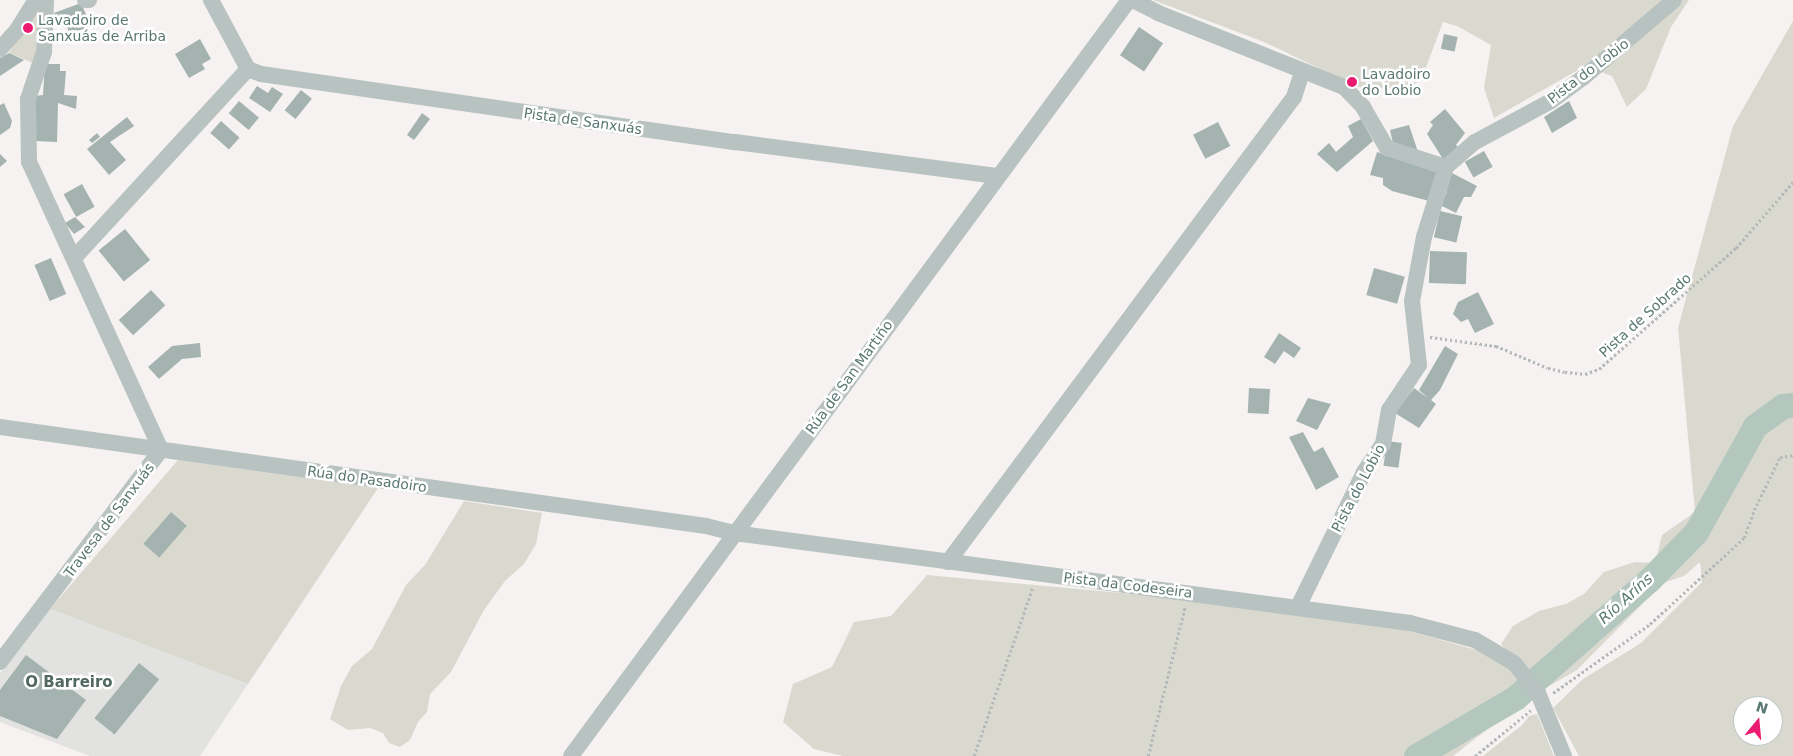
<!DOCTYPE html>
<html>
<head>
<meta charset="utf-8">
<style>
  body { margin:0 }
  #map { position:relative; width:1793px; height:756px; overflow:hidden; background:#f5f2f1; font-family:"DejaVu Sans",sans-serif }
  div>[style] { position:absolute }
  [style*='--x'] { left:calc(var(--x)*1px); top:calc(var(--y)*1px); width:calc(var(--w)*1px); rotate:calc(var(--a)*1deg) }
  .built>* { inset:0; background:#e2e3e1 }
  .green>* { inset:0; background:#dad9d0 }
  .river>* { height:25px; margin:-12.5px; padding:0 12.5px; transform-origin:12.5px; border-radius:12.5px; background:#b3c7bf }
  .building>* { inset:0; background:#a4b3b0; transform-origin:0 0 }
  .path>* { height:2.5px; margin-top:-1.25px; transform-origin:0; background:repeating-linear-gradient(90deg,#b3bab9 0 2.5px,transparent 0 5px) }
  .minor>* { height:16px; margin:-8px; padding:0 8px; transform-origin:8px; border-radius:8px; background:#b8c2c0 }
  .dots>* { width:14px; height:14px; translate:-50% -50%; box-sizing:border-box; border:2px solid #fff; border-radius:50% }
  span { translate:-50% -50%; white-space:nowrap; text-align:center; line-height:1.15; -webkit-text-stroke:5px #fff; paint-order:stroke }
  .poi-label { font-size:14px; color:#5a7872 }
  .left { translate:0 -50%; text-align:left }
  .street-label { font-size:14px; color:#5a7872 }
  .water-label { font-size:15px; color:#597a6d; font-style:italic }
  .neighbourhood-label { font-size:15px; color:#516863; font-weight:700 }
  .north { position:absolute; left:1733px; top:696px; width:50px; height:50px; box-sizing:border-box; background:#fff; border:1px solid #bdc9c7; border-radius:50%; rotate:17deg; font-size:14px; font-weight:700; line-height:20px; text-align:center; color:#5a7872 }
  .north::after { content:''; display:block; margin:auto; width:18px; height:22px; background:#eb1b71; clip-path:polygon(50% 0,100% 100%,50% 72%,0 100%) }
</style>
</head>
<body>
<div id="map">
  <div class="built">
    <i style="clip-path:polygon(50px 609px,248px 684px,200px 756px,90px 756px,0 722px,0 673px)"></i>
  </div>
  <div class="green">
    <i style="clip-path:polygon(1153px 0,1689px 0,1671px 27px,1646px 89px,1627px 107px,1612px 76px,1585px 66px,1494px 118px,1484px 88px,1491px 45px,1457px 26px,1443px 22px,1422px 78px,1409px 89px,1358px 87px,1264px 42px)"></i>
    <i style="clip-path:polygon(39px 8px,35px 64px,9px 53px,30px 16px)"></i>
    <i style="clip-path:polygon(evenodd,1793px 21px,1793px 756px,1579px 756px,1553px 708px,1583px 679px,1641px 643px,1702px 582px,1700px 562px,1684px 576px,1663px 583px,1577px 670px,1522px 702px,1453px 756px,843px 756px,814px 749px,783px 722px,793px 684px,832px 667px,854px 622px,891px 616px,927px 575px,1166px 597px,1405px 630px,1480px 651px,1508px 652px,1501px 644px,1513px 626px,1539px 611px,1566px 604px,1584px 594px,1604px 572px,1635px 562px,1655px 563px,1662px 535px,1695px 512px,1678px 328px,1733px 126px,1793px 21px,1743px 706px,1773px 706px,1773px 736px,1743px 736px,1743px 706px)"></i>
    <i style="clip-path:polygon(178px 460px,378px 488px,248px 684px,50px 609px)"></i>
    <i style="clip-path:polygon(464px 501px,542px 513px,536px 544px,524px 564px,505px 581px,484px 610px,451px 672px,430px 694px,427px 712px,418px 722px,410px 740px,400px 747px,389px 743px,383px 733px,370px 728px,348px 730px,330px 719px,341px 686px,352px 666px,372px 649px,406px 585px,425px 565px)"></i>
    <i style="clip-path:polygon(1537px 714px,1554px 756px,1483px 756px,1522px 725px,1529px 716px)"></i>
  </div>
  <div class="river">
    <i style="--x:1416;--y:756;--w:115;--a:-30.4"></i>
    <i style="--x:1515;--y:698;--w:179;--a:-41.4"></i>
    <i style="--x:1649;--y:580;--w:67;--a:-45.6"></i>
    <i style="--x:1696;--y:532;--w:121;--a:-60.9"></i>
    <i style="--x:1755;--y:426;--w:34;--a:-36"></i>
    <i style="--x:1783;--y:406;--w:10;--a:-6"></i>
  </div>
  <div class="building">
    <i style="clip-path:polygon(81px 3px,91px 26px,70px 34px,65px 23px,58px 25px,54px 13px)"></i>
    <i style="left:1139px;top:27px;width:29px;height:34px;rotate:34deg"></i>
    <i style="left:1444px;top:34px;width:14px;height:15px;rotate:12deg"></i>
    <i style="clip-path:polygon(200px 39px,211px 59px,202px 64px,205px 69px,189px 78px,175px 54px)"></i>
    <i style="clip-path:polygon(9px 53px,24px 60px,0 76px,0 58px)"></i>
    <i style="clip-path:polygon(45px 64px,60px 64px,60px 71px,66px 71px,64px 95px,77px 96px,76px 109px,58px 103px,57px 142px,35px 141px,35px 96px,43px 95px)"></i>
    <i style="clip-path:polygon(257px 86px,268px 93px,272px 87px,283px 94px,270px 112px,249px 98px)"></i>
    <i style="left:301px;top:90px;width:14px;height:26px;rotate:39deg"></i>
    <i style="left:239px;top:101px;width:26px;height:16px;rotate:40deg"></i>
    <i style="clip-path:polygon(1569px 101px,1577px 118px,1552px 133px,1544px 117px)"></i>
    <i style="clip-path:polygon(4px 103px,12px 121px,10px 128px,0 135px,0 105px)"></i>
    <i style="clip-path:polygon(1445px 109px,1465px 133px,1456px 145px,1460px 149px,1443px 159px,1427px 134px,1433px 125px,1430px 122px)"></i>
    <i style="clip-path:polygon(422px 113px,430px 119px,414px 140px,407px 135px)"></i>
    <i style="clip-path:polygon(127px 117px,134px 126px,110px 142px,126px 160px,109px 175px,87px 149px)"></i>
    <i style="clip-path:polygon(1361px 119px,1373px 141px,1337px 172px,1317px 154px,1329px 143px,1336px 152px,1353px 137px,1348px 126px)"></i>
    <i style="left:221px;top:121px;width:25px;height:16px;rotate:42deg"></i>
    <i style="left:1218px;top:122px;width:27px;height:28px;rotate:63deg"></i>
    <i style="clip-path:polygon(1409px 125px,1418px 152px,1394px 148px,1390px 130px)"></i>
    <i style="clip-path:polygon(97px 133px,100px 137px,92px 143px,89px 140px)"></i>
    <i style="left:1484px;top:151px;width:18px;height:22px;rotate:61deg"></i>
    <i style="clip-path:polygon(1377px 152px,1439px 173px,1429px 201px,1392px 191px,1383px 185px,1383px 178px,1370px 175px)"></i>
    <i style="clip-path:polygon(0 154px,7px 161px,0 167px)"></i>
    <i style="clip-path:polygon(1450px 172px,1477px 186px,1471px 197px,1464px 197px,1456px 213px,1440px 205px,1447px 192px,1444px 183px)"></i>
    <i style="left:82px;top:184px;width:26px;height:21px;rotate:61deg"></i>
    <i style="left:1440px;top:211px;width:23px;height:27px;rotate:13deg"></i>
    <i style="clip-path:polygon(75px 217px,85px 227px,74px 234px,65px 223px)"></i>
    <i style="left:125px;top:229px;width:40px;height:34px;rotate:51deg"></i>
    <i style="left:1430px;top:251px;width:37px;height:32px;rotate:2deg"></i>
    <i style="left:51px;top:258px;width:39px;height:18px;rotate:67deg"></i>
    <i style="left:1374px;top:268px;width:32px;height:28px;rotate:16deg"></i>
    <i style="left:151px;top:290px;width:21px;height:44px;rotate:47deg"></i>
    <i style="clip-path:polygon(1478px 292px,1494px 324px,1475px 333px,1468px 319px,1461px 322px,1453px 314px,1458px 302px)"></i>
    <i style="clip-path:polygon(1279px 333px,1301px 348px,1294px 358px,1284px 351px,1275px 364px,1264px 357px)"></i>
    <i style="clip-path:polygon(200px 343px,201px 357px,182px 359px,159px 379px,148px 367px,172px 346px)"></i>
    <i style="clip-path:polygon(1445px 346px,1458px 354px,1440px 390px,1431px 400px,1436px 404px,1419px 428px,1395px 413px,1414px 388px,1428px 398px,1419px 390px)"></i>
    <i style="left:1249px;top:388px;width:21px;height:25px;rotate:3deg"></i>
    <i style="clip-path:polygon(1308px 398px,1331px 404px,1317px 430px,1296px 421px)"></i>
    <i style="clip-path:polygon(1303px 432px,1314px 452px,1323px 447px,1339px 477px,1316px 490px,1289px 437px)"></i>
    <i style="left:1387px;top:441px;width:15px;height:25px;rotate:8deg"></i>
    <i style="left:171px;top:512px;width:21px;height:42px;rotate:41deg"></i>
    <i style="clip-path:polygon(26px 655px,86px 700px,57px 739px,0 716px,0 690px)"></i>
    <i style="left:139px;top:663px;width:26px;height:71px;rotate:39deg"></i>
  </div>
  <div class="path">
    <i style="--x:1430;--y:337;--w:67;--a:7.8"></i>
    <i style="--x:1496;--y:346;--w:56;--a:22.9"></i>
    <i style="--x:1548;--y:368;--w:17;--a:13"></i>
    <i style="--x:1565;--y:372;--w:20;--a:6"></i>
    <i style="--x:1585;--y:374;--w:15;--a:-20"></i>
    <i style="--x:1599;--y:369;--w:183;--a:-41.5"></i>
    <i style="--x:1736;--y:248;--w:87;--a:-49.2"></i>
    <i style="--x:1553;--y:693;--w:119;--a:-35.4"></i>
    <i style="--x:1650;--y:624;--w:127;--a:-42.5"></i>
    <i style="--x:1744;--y:538;--w:30;--a:-70"></i>
    <i style="--x:1754;--y:510;--w:59;--a:-63.9"></i>
    <i style="--x:1780;--y:457;--w:13;--a:-9"></i>
    <i style="--x:974;--y:756;--w:179;--a:-70.8"></i>
    <i style="--x:1148;--y:756;--w:154;--a:-76.1"></i>
    <i style="--x:1475;--y:756;--w:72;--a:-39.4"></i>
  </div>
  <div class="minor">
    <i style="--x:85;--y:0;--w:4;--a:0"></i>
    <i style="--x:211;--y:0;--w:78;--a:61.8"></i>
    <i style="--x:248;--y:69;--w:14;--a:21"></i>
    <i style="--x:261;--y:74;--w:479;--a:8.2"></i>
    <i style="--x:735;--y:142;--w:264;--a:7.4"></i>
    <i style="--x:1133;--y:0;--w:28;--a:27"></i>
    <i style="--x:1158;--y:13;--w:200;--a:21.7"></i>
    <i style="--x:1344;--y:87;--w:28;--a:46"></i>
    <i style="--x:1363;--y:107;--w:48;--a:59.7"></i>
    <i style="--x:1387;--y:148;--w:62;--a:17.9"></i>
    <i style="--x:0;--y:49;--w:25;--a:-48"></i>
    <i style="--x:17;--y:30;--w:36;--a:-58"></i>
    <i style="--x:75;--y:257;--w:255;--a:-47.4"></i>
    <i style="--x:0;--y:427;--w:713;--a:7.98"></i>
    <i style="--x:706;--y:526;--w:29;--a:14"></i>
    <i style="--x:734;--y:533;--w:682;--a:7.58"></i>
    <i style="--x:1410;--y:623;--w:67;--a:14.7"></i>
    <i style="--x:1475;--y:640;--w:45;--a:30.5"></i>
    <i style="--x:1514;--y:663;--w:38;--a:51"></i>
    <i style="--x:1538;--y:693;--w:68;--a:67.6"></i>
    <i style="--x:948;--y:562;--w:580;--a:-53.35"></i>
    <i style="--x:1294;--y:97;--w:25;--a:-72"></i>
    <i style="--x:1298;--y:607;--w:150;--a:-63.9"></i>
    <i style="--x:1364;--y:472;--w:34;--a:-56"></i>
    <i style="--x:1383;--y:444;--w:35;--a:-80"></i>
    <i style="--x:1389;--y:410;--w:54;--a:-56.3"></i>
    <i style="--x:1419;--y:365;--w:64;--a:-96.2"></i>
    <i style="--x:1412;--y:301;--w:65;--a:-79.4"></i>
    <i style="--x:1424;--y:237;--w:73;--a:-72.6"></i>
    <i style="--x:1446;--y:167;--w:38;--a:-41"></i>
    <i style="--x:1475;--y:142;--w:86;--a:-28.3"></i>
    <i style="--x:1551;--y:101;--w:41;--a:-36"></i>
    <i style="--x:1584;--y:77;--w:118;--a:-40.5"></i>
    <i style="--x:0;--y:662;--w:266;--a:-52.8"></i>
    <i style="--x:161;--y:450;--w:317;--a:-114.6"></i>
    <i style="--x:29;--y:162;--w:63;--a:-90.9"></i>
    <i style="--x:28;--y:99;--w:50;--a:-71.2"></i>
    <i style="--x:44;--y:52;--w:52;--a:-87.8"></i>
    <i style="--x:571;--y:756;--w:940;--a:-53.57"></i>
  </div>
  <div class="dots">
    <i style="left:28px;top:28px;background:#eb1b71"></i>
    <i style="left:1352px;top:82px;background:#eb1b71"></i>
  </div>
  <div class="poi-label">
    <span class="left" style="left:38px;top:28px">Lavadoiro de<br>Sanxuás de Arriba</span>
    <span class="left" style="left:1362px;top:82px">Lavadoiro<br>do Lobio</span>
  </div>
  <div class="street-label">
    <span style="left:1588px;top:71px;rotate:-37deg">Pista do Lobio</span>
    <span style="left:583px;top:121px;rotate:8deg">Pista de Sanxuás</span>
    <span style="left:1645px;top:315px;rotate:-42deg">Pista de Sobrado</span>
    <span style="left:849px;top:377px;rotate:-54deg">Rúa de San Martiño</span>
    <span style="left:367px;top:479px;rotate:8deg">Rúa do Pasadoiro</span>
    <span style="left:1358px;top:488px;rotate:-62deg">Pista do Lobio</span>
    <span style="left:109px;top:520px;rotate:-53deg">Travesa de Sanxuás</span>
    <span style="left:1128px;top:585px;rotate:7deg">Pista da Codeseira</span>
  </div>
  <div class="water-label">
    <span style="left:1626px;top:599px;rotate:-42deg">Río Aríns</span>
  </div>
  <div class="neighbourhood-label">
    <span style="left:69px;top:683px">O Barreiro</span>
  </div>
  <div class="north">N</div>
</div>
</body>
</html>
